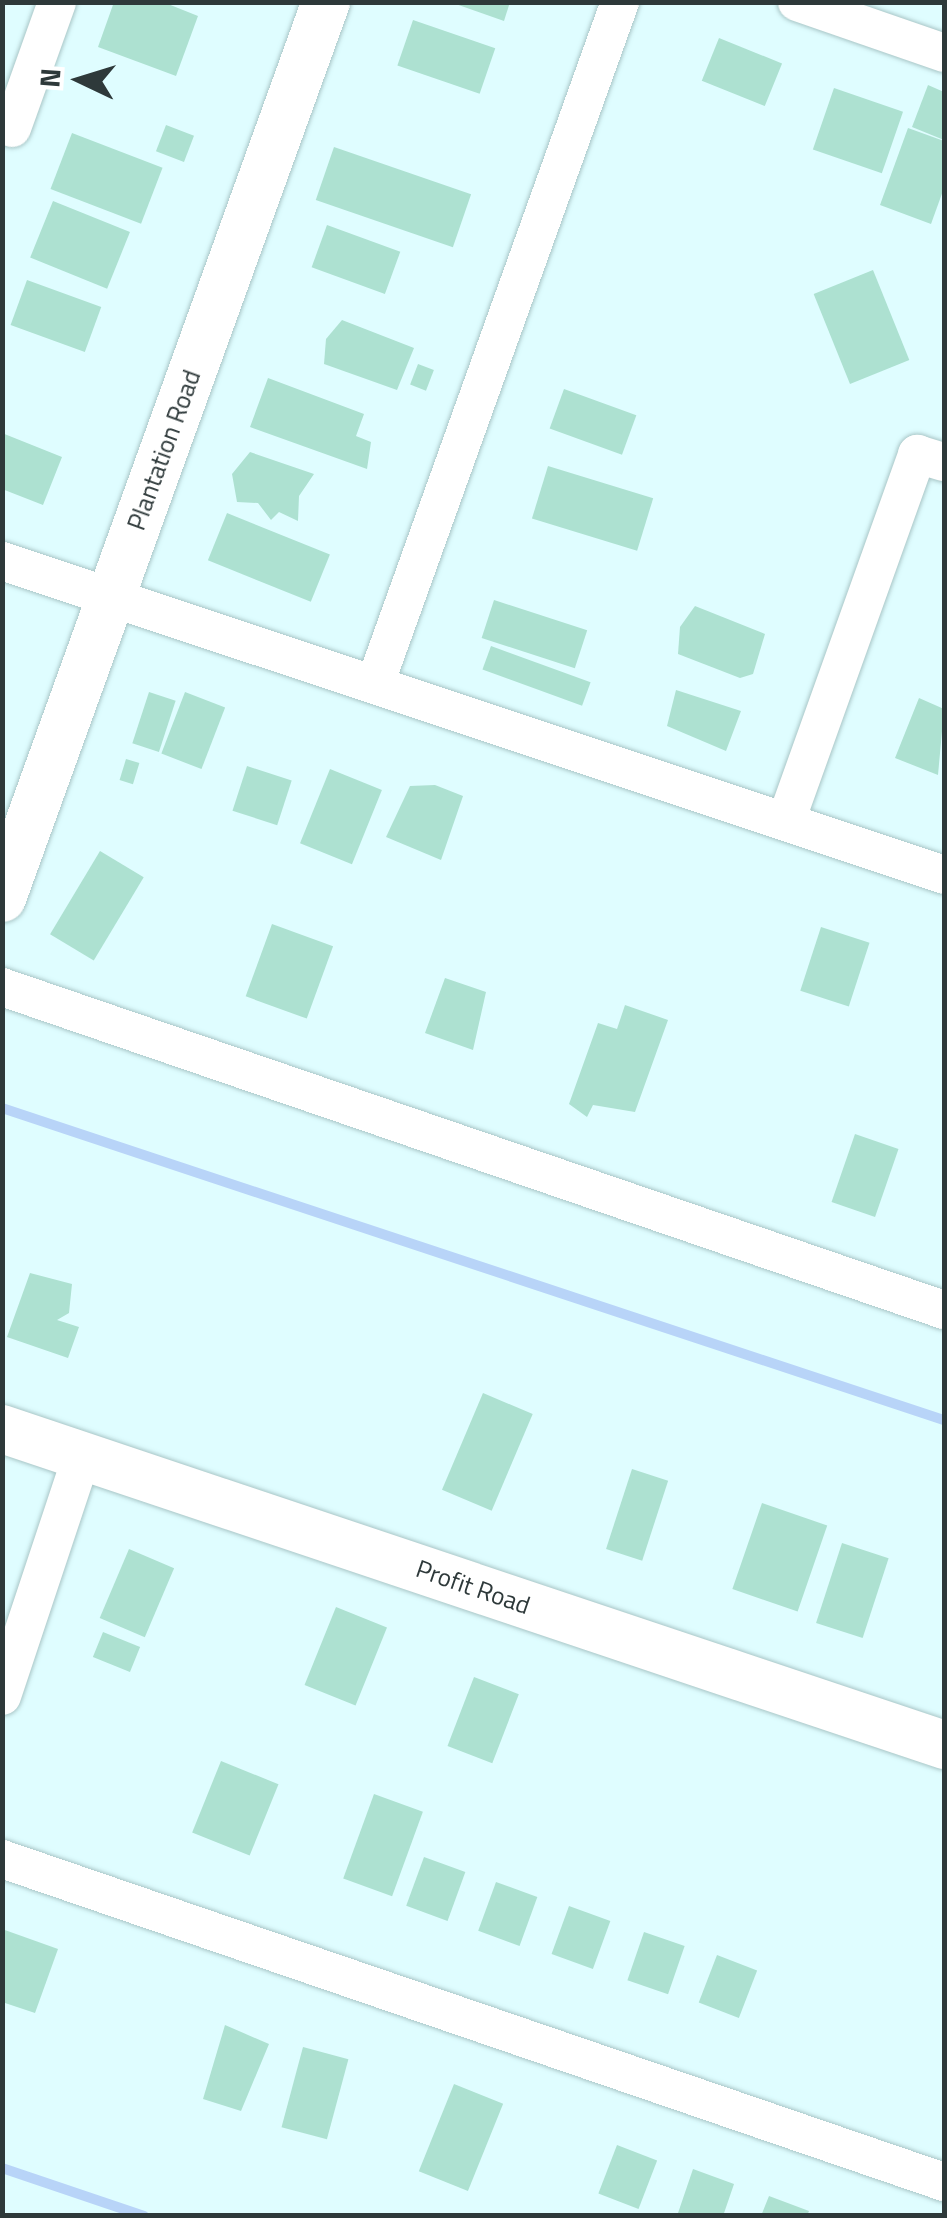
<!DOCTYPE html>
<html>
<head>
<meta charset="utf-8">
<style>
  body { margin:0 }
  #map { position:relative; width:947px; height:2218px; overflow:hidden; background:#dffdff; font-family:"Titillium Web",sans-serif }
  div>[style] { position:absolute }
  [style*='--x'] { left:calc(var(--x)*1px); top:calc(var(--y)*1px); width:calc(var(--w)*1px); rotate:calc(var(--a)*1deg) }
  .stream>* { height:10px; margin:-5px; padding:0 5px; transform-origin:5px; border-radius:5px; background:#b8d4f8 }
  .building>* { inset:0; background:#ade1d1; transform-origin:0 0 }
  .roads { filter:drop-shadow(0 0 2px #a9c6c7) drop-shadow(0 0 2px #a9c6c7) }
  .minor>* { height:38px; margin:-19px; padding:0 19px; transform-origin:19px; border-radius:19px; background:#fff }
  .tertiary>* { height:48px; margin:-24px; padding:0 24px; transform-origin:24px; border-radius:24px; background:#fff }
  span { translate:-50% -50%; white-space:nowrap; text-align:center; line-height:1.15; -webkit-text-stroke:9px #fff; paint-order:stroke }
  .street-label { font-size:25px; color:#2e393a }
  .frame { position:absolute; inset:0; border:5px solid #2e393a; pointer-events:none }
  .north { position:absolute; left:30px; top:30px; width:100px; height:100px; -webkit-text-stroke:8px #fff; paint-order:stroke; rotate:274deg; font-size:28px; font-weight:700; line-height:40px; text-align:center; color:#2e393a }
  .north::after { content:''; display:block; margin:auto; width:35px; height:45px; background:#2e393a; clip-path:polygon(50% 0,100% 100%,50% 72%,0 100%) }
</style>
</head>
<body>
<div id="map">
  <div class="stream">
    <i style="--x:2;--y:1108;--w:992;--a:18.33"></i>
    <i style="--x:2;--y:2168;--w:150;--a:18.7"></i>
  </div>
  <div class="building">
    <i style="clip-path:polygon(114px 2px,163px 2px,198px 16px,176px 76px,98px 47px)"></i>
    <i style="clip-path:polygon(450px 2px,510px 2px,504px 21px)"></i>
    <i style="left:413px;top:20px;width:87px;height:48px;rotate:19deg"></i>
    <i style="left:719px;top:38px;width:68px;height:46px;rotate:22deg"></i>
    <i style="clip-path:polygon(928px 85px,944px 92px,944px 140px,912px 127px)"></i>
    <i style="left:834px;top:88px;width:73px;height:65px;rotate:19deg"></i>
    <i style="left:166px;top:125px;width:30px;height:28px;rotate:21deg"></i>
    <i style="clip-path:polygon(908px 128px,944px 141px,944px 188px,931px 224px,880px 205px)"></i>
    <i style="left:72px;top:133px;width:97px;height:60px;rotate:21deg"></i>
    <i style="left:334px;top:147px;width:145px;height:56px;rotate:19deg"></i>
    <i style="left:53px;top:201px;width:83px;height:61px;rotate:22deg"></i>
    <i style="left:327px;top:225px;width:78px;height:45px;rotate:20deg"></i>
    <i style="left:873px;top:270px;width:97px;height:64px;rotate:68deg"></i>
    <i style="left:27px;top:280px;width:79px;height:48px;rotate:20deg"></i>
    <i style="clip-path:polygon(342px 320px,414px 348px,397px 390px,324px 364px,326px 339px)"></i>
    <i style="left:418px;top:364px;width:17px;height:22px;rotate:21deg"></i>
    <i style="clip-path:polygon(268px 378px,364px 414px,356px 436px,371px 442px,367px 469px,250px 427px)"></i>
    <i style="left:564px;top:389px;width:77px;height:42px;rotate:20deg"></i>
    <i style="clip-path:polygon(2px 433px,62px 457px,43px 505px,2px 489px)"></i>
    <i style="clip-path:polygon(250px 452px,314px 474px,299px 496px,298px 521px,279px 512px,271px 520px,258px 503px,237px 502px,232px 474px)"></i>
    <i style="left:548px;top:466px;width:110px;height:55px;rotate:17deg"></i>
    <i style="left:227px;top:513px;width:111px;height:51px;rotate:22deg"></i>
    <i style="left:494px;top:600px;width:98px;height:40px;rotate:18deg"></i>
    <i style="clip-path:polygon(695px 606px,765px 634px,753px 674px,740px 678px,678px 654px,680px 627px)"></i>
    <i style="left:491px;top:646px;width:106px;height:25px;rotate:20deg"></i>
    <i style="clip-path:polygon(676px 690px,741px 711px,726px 751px,667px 726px)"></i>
    <i style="left:149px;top:692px;width:28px;height:54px;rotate:18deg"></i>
    <i style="left:185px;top:692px;width:43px;height:66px;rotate:21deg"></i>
    <i style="clip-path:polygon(919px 698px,944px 709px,938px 775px,895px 758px)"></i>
    <i style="left:126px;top:759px;width:14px;height:22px;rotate:17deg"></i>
    <i style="left:247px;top:766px;width:47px;height:47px;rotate:18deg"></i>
    <i style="left:330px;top:769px;width:56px;height:80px;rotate:22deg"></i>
    <i style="clip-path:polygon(435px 785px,463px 796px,441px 860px,386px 837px,410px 786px)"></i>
    <i style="left:100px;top:851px;width:51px;height:97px;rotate:31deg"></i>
    <i style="left:272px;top:924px;width:65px;height:77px;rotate:20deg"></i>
    <i style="left:821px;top:927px;width:51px;height:67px;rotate:18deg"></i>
    <i style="clip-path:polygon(445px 978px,486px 992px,473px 1050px,425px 1033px)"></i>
    <i style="clip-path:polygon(625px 1005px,668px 1020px,635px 1112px,593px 1105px,587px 1117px,569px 1104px,598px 1023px,617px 1029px)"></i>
    <i style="left:855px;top:1134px;width:46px;height:72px;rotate:19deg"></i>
    <i style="clip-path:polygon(30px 1273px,72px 1284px,69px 1313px,57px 1320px,79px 1327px,68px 1358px,7px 1337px)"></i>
    <i style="left:483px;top:1393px;width:54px;height:105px;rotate:23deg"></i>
    <i style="left:632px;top:1469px;width:38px;height:84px;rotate:18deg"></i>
    <i style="left:762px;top:1503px;width:69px;height:91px;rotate:19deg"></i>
    <i style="left:842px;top:1543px;width:49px;height:84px;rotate:18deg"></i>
    <i style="left:129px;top:1549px;width:49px;height:75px;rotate:23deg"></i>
    <i style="left:336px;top:1607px;width:55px;height:84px;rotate:22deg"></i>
    <i style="left:103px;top:1632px;width:40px;height:27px;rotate:22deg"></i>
    <i style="left:474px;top:1677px;width:48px;height:74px;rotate:21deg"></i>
    <i style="left:221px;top:1761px;width:62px;height:77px;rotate:22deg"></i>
    <i style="left:374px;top:1794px;width:52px;height:90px;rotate:20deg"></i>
    <i style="left:424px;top:1857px;width:44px;height:52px;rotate:20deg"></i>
    <i style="left:496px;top:1882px;width:44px;height:52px;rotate:20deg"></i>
    <i style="left:569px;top:1906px;width:44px;height:51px;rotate:20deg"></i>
    <i style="clip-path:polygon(2px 1929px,58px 1949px,35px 2013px,2px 2002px)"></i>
    <i style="left:644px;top:1932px;width:43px;height:51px;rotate:19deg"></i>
    <i style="left:717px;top:1955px;width:43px;height:51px;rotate:21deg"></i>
    <i style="clip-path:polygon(225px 2025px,269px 2044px,241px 2111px,203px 2099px)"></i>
    <i style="left:303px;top:2047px;width:47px;height:83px;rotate:15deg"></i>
    <i style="left:454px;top:2084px;width:53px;height:94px;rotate:22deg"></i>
    <i style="left:617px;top:2145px;width:43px;height:52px;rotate:21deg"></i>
    <i style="clip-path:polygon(693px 2169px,734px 2184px,723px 2216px,677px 2216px)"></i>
    <i style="clip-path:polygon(769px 2196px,809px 2211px,807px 2216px,761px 2216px)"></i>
  </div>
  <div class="roads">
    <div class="minor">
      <i style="--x:797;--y:2;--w:156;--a:19.1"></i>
      <i style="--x:12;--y:128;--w:134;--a:-70.3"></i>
      <i style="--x:2;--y:561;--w:993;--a:18.43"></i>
      <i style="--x:375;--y:684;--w:725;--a:-70.24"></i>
      <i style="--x:787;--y:818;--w:387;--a:-70.3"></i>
      <i style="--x:917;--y:454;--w:28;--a:17"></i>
      <i style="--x:2;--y:987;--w:996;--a:18.93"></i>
      <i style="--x:2;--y:1696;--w:253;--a:-71.6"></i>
      <i style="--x:2;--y:1859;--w:996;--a:18.93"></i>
    </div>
    <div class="tertiary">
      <i style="--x:2;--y:898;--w:953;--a:-70.12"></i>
      <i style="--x:2;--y:1429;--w:994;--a:18.54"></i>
    </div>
  </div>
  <div class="street-label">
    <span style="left:164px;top:450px;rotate:-70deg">Plantation Road</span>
    <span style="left:473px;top:1587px;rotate:19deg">Profit Road</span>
  </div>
  <div class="frame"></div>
  <div class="north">N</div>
</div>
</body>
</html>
